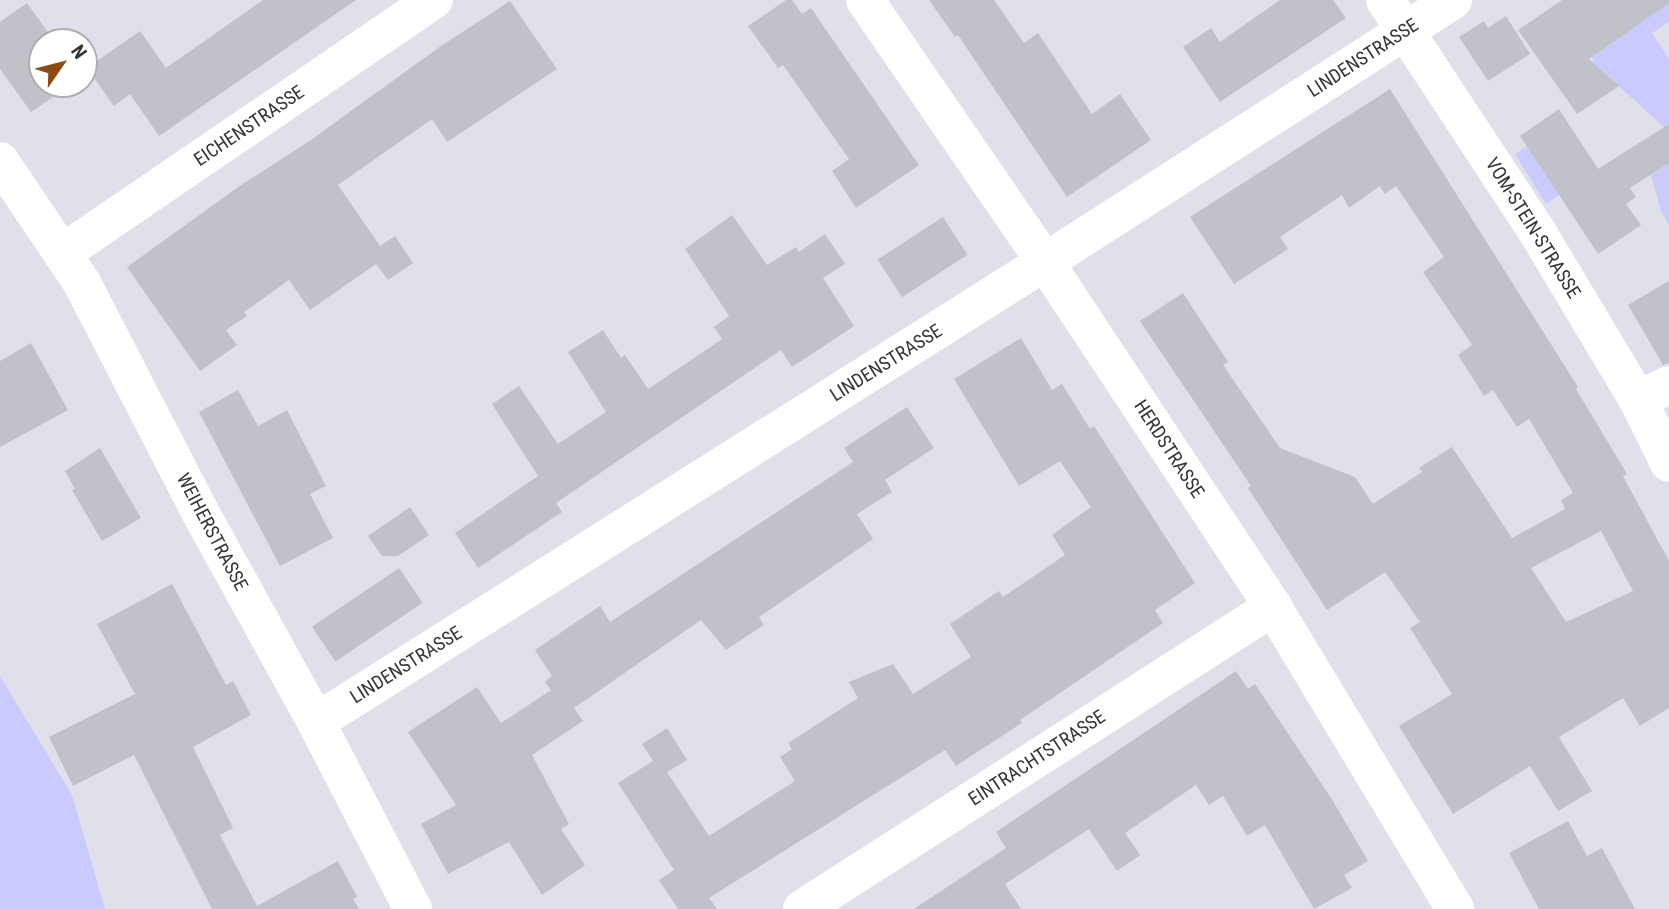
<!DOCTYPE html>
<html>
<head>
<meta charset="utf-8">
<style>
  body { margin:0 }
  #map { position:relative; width:1669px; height:909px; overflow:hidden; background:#e0e0ea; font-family:"Roboto Condensed",sans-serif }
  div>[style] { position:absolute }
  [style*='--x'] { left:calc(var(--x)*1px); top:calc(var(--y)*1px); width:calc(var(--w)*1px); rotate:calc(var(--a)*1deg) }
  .green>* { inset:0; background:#cbcafc }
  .building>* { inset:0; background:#c1c1ca; transform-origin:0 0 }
  .street>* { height:38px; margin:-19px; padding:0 19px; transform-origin:19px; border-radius:19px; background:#fff }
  span { translate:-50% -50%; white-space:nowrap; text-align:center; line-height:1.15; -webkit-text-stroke:6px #fff; paint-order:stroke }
  .street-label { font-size:19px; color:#353539 }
  .north { position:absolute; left:28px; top:28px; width:70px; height:70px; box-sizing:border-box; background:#fff; border:2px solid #aeaeb0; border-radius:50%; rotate:55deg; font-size:19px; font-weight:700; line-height:28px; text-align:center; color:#353539 }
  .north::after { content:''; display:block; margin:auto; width:24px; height:32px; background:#8b4b13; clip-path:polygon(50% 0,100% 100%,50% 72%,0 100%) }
</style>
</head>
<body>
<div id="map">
  <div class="green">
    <i style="clip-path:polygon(1669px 0,1669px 22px,1652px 33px,1669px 59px,1669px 138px,1664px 127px,1593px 63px,1592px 57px,1611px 44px,1592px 18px)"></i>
    <i style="clip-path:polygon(1527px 146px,1550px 180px,1589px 154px,1598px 169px,1546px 204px,1515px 154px)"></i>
    <i style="clip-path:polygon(1669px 163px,1669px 225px,1661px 211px,1651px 175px)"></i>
    <i style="clip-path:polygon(0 676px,72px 795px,105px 909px,0 909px)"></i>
  </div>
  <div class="building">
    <i style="clip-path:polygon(263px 0,356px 0,159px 136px,130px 94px,114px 106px,87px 68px,140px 31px,166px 68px)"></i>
    <i style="clip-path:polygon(786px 0,792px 0,802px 14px,811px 8px,919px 165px,856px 208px,832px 171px,849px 159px,783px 65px,778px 68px,748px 26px)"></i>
    <i style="clip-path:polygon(929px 0,994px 0,1024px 43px,1038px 33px,1092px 114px,1120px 94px,1151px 140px,1067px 197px,958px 35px,955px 37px)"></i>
    <i style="clip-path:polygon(1280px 0,1333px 0,1346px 18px,1220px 102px,1183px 47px,1211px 28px,1220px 42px)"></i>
    <i style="clip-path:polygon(1562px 0,1669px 0,1669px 3px,1589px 59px,1619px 86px,1577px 114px,1518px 30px)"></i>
    <i style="clip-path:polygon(510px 1px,557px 69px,447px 142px,432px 119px,338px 185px,380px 246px,395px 236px,413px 263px,388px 280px,376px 264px,310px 310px,289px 280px,244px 312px,247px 316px,226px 330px,237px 345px,200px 371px,127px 267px,241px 185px,308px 142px,441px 46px)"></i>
    <i style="clip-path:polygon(27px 3px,55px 42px,42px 42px,42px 84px,72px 84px,31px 112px,0 69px,0 22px)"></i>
    <i style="clip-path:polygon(1506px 16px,1530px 54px,1488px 81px,1459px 37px,1484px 21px,1488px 28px)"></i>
    <i style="clip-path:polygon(evenodd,1390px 89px,1578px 387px,1576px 389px,1627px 474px,1623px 476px,1669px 561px,1669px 708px,1640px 726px,1623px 698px,1559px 737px,1592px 791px,1558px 811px,1530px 766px,1453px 814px,1399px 726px,1452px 694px,1410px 628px,1420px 622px,1385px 572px,1327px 610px,1248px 488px,1251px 486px,1140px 321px,1183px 293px,1228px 362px,1223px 365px,1280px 448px,1355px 477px,1373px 504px,1422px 472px,1419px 468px,1452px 447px,1512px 538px,1565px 509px,1561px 500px,1573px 493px,1529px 419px,1517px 427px,1493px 390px,1484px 396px,1458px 355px,1472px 345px,1423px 272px,1444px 257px,1396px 186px,1385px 194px,1380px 186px,1349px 208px,1342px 195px,1280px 237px,1288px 249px,1234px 284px,1190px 217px,1390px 89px,1601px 531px,1633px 591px,1566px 622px,1531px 568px,1601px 531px)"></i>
    <i style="clip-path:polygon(1559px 109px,1598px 169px,1669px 124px,1669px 163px,1630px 188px,1636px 197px,1626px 204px,1641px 225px,1598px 254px,1520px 136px)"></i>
    <i style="clip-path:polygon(732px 215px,767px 265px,796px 247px,799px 252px,825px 234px,845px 264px,823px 278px,854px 326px,792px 367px,781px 350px,556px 503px,562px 512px,478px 568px,455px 533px,538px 476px,492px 404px,519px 386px,558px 444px,606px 412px,568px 352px,603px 330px,621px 358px,625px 355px,648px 389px,722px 339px,714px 327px,729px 316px,685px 249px)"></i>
    <i style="left:943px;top:217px;width:45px;height:78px;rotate:57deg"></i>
    <i style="clip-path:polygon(1669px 281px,1669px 363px,1663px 365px,1628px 305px)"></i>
    <i style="clip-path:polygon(1021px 338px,1052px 390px,1062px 384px,1090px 429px,1094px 426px,1195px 583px,1155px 610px,1163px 623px,1020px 720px,1022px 723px,956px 766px,945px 750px,709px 898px,717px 909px,678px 909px,659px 880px,674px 870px,618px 783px,653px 761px,642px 744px,667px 728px,687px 760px,667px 772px,709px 836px,795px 781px,780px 757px,792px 749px,788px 743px,858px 698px,849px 682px,893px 664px,913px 694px,971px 657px,950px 624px,999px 591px,1003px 597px,1065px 555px,1052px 535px,1091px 507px,1060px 461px,1019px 486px,954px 379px)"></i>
    <i style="clip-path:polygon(31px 343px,68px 410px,0 447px,0 361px)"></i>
    <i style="clip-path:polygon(238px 390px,258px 426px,287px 410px,326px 486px,310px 494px,333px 538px,280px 566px,199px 412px)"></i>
    <i style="clip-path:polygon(907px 407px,934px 448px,885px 480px,892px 492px,857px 514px,873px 539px,759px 617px,764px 625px,726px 650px,701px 620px,574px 708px,583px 721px,532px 755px,569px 824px,561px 829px,585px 865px,542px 895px,509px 842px,448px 874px,421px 824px,456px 805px,408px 732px,477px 687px,501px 723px,551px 690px,545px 682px,552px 676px,535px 650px,600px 606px,610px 622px,853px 462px,844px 448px)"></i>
    <i style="clip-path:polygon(100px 448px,141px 518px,102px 541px,72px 490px,75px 489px,65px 471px)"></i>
    <i style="clip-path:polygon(410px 507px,429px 535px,398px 556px,382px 556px,368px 536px)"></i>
    <i style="left:399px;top:568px;width:42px;height:105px;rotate:56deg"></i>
    <i style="clip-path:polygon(172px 584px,226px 685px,233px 681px,251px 715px,193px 747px,233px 828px,220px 835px,257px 906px,338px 861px,357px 897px,353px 899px,359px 909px,212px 909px,134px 755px,73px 786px,49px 737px,135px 694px,97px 624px)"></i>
    <i style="clip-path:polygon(1236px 671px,1248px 689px,1255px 684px,1333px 801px,1368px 861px,1344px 875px,1352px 888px,1314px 909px,1265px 825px,1247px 836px,1223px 796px,1209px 805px,1196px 785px,1125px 833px,1140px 855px,1117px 871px,1089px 829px,1005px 884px,1021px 909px,914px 909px,1006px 848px,996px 832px)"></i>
    <i style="clip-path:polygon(1568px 821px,1587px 856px,1602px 848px,1635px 909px,1539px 909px,1509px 853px)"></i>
  </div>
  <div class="street">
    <i style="--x:865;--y:0;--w:318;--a:55.5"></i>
    <i style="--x:1045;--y:262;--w:414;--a:56.5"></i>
    <i style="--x:1273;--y:607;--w:353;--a:58.9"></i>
    <i style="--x:1385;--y:0;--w:273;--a:56.7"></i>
    <i style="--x:1535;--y:228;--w:200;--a:59.1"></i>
    <i style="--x:1638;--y:400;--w:70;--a:63.8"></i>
    <i style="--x:0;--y:161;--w:147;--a:56.1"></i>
    <i style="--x:82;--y:283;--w:255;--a:62.7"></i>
    <i style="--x:199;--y:510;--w:242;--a:61.1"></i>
    <i style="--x:316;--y:722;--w:211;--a:62.6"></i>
    <i style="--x:64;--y:252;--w:448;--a:-34.3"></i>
    <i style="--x:1638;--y:400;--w:34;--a:-26"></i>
    <i style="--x:316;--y:722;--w:862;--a:-32.25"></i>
    <i style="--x:1045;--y:262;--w:485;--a:-32.7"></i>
    <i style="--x:802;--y:909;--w:560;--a:-32.67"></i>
  </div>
  <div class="street-label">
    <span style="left:1363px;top:58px;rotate:-33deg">LINDENSTRASSE</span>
    <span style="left:249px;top:126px;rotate:-34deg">EICHENSTRASSE</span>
    <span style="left:1533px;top:228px;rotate:58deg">VOM-STEIN-STRASSE</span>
    <span style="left:886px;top:363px;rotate:-32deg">LINDENSTRASSE</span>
    <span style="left:1169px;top:449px;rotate:57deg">HERDSTRASSE</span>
    <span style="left:212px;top:532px;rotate:62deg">WEIHERSTRASSE</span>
    <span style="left:406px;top:665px;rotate:-32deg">LINDENSTRASSE</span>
    <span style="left:1037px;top:758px;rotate:-33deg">EINTRACHTSTRASSE</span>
  </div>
  <div class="north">N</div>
</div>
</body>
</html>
